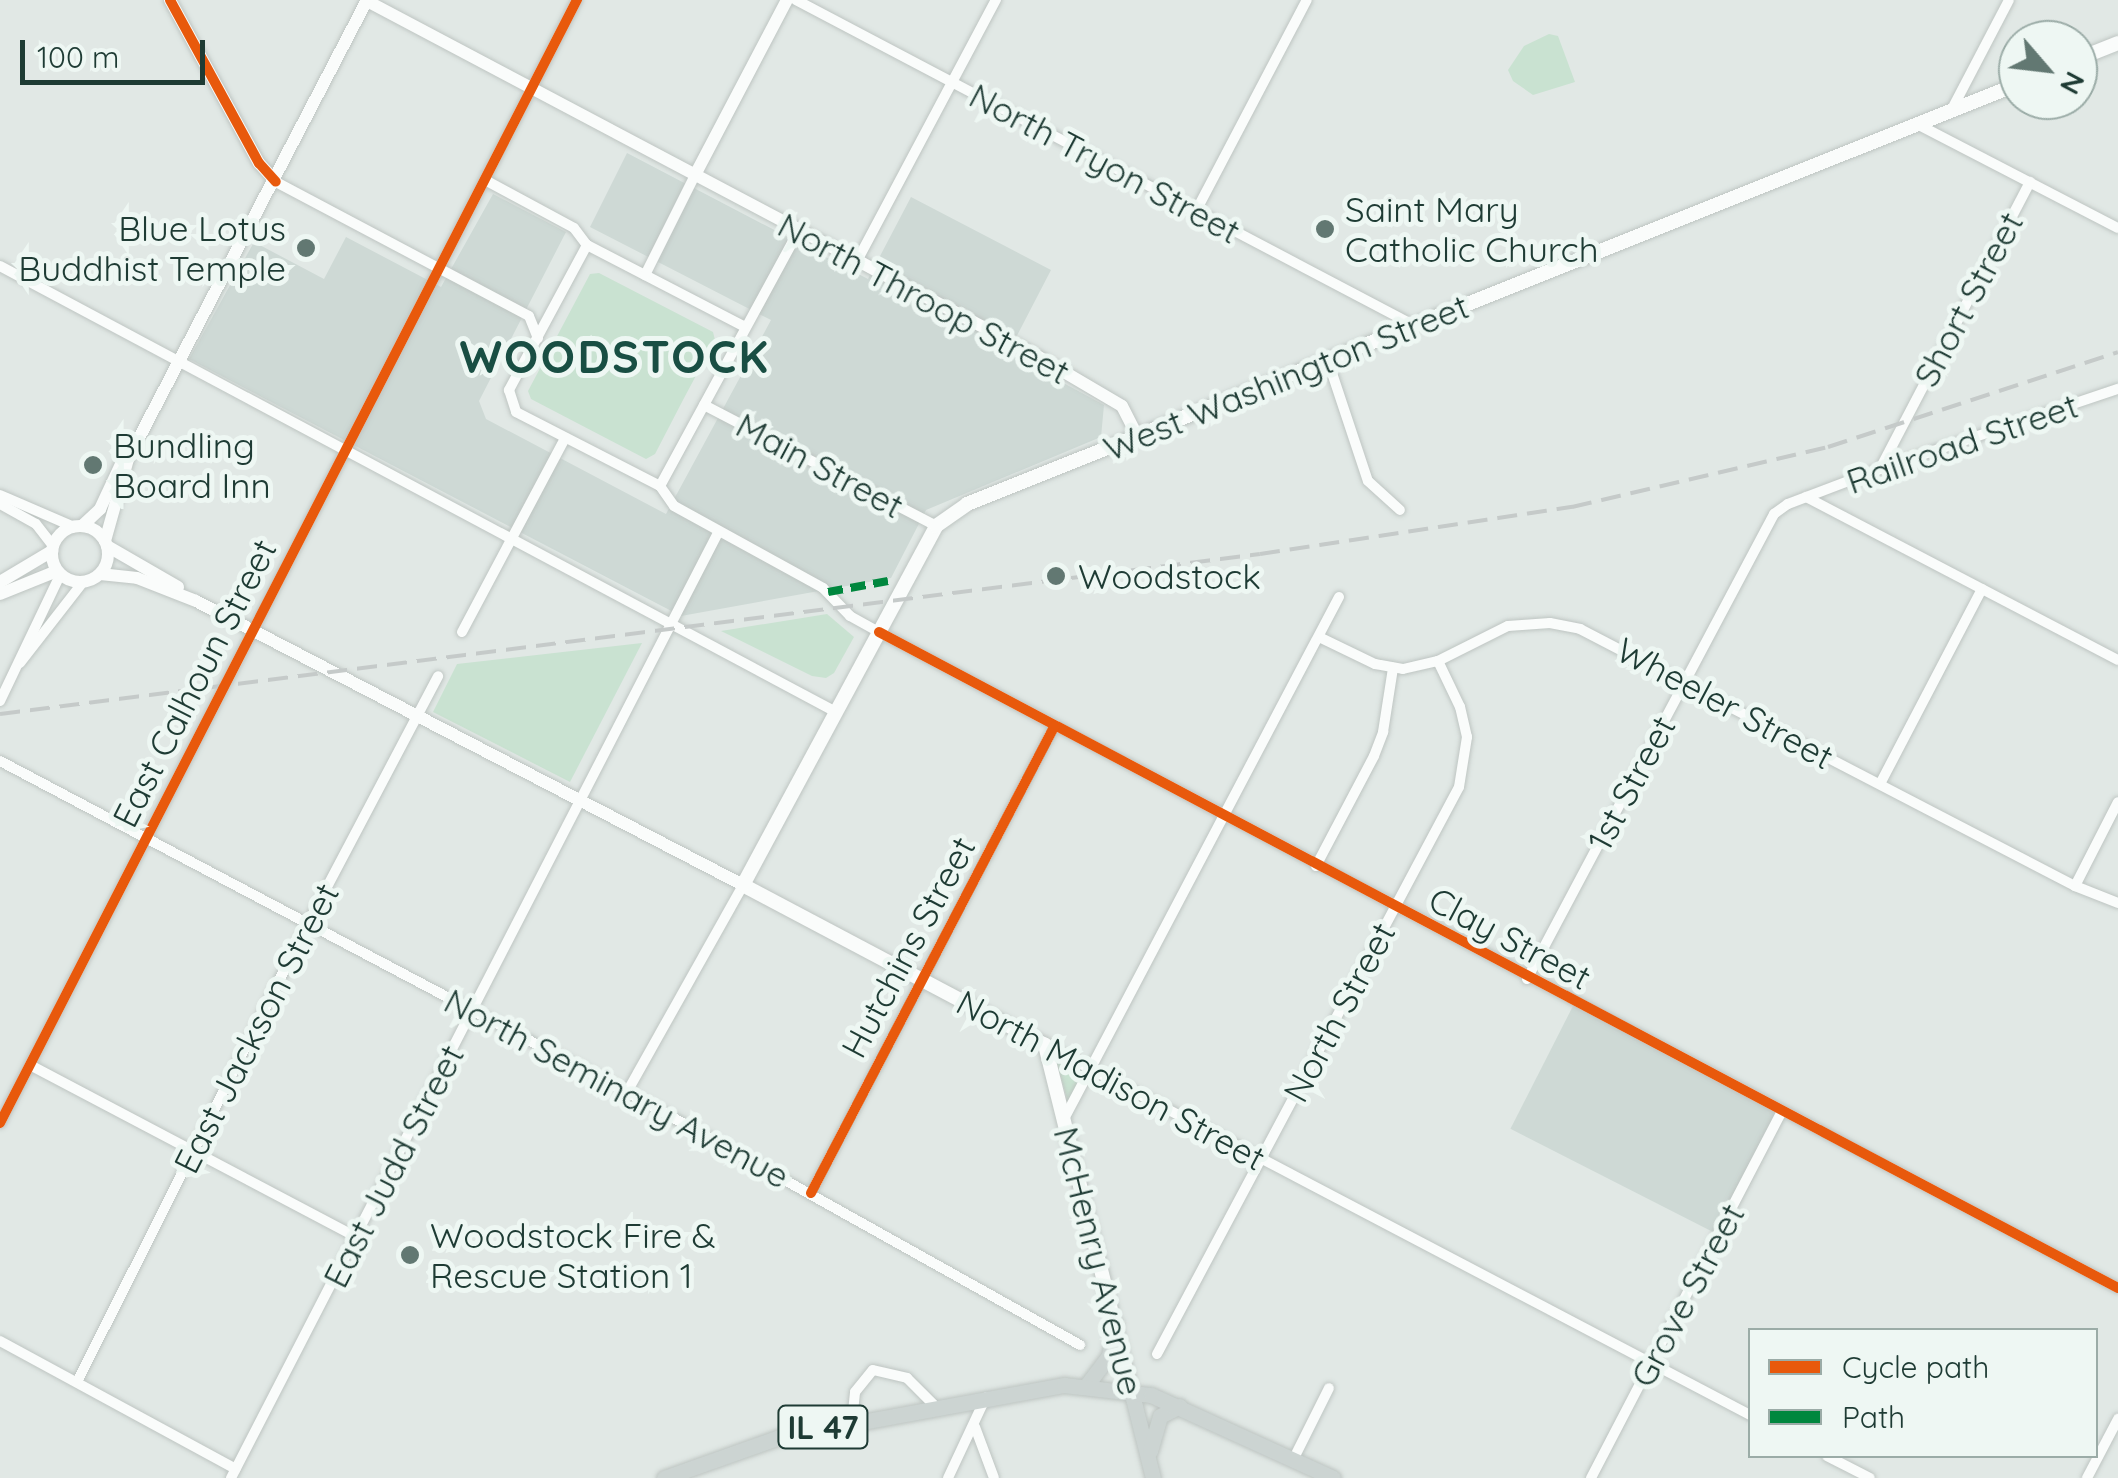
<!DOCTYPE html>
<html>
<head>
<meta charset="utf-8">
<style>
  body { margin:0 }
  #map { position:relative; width:2118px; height:1478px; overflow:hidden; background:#e1e8e5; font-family:Quicksand,sans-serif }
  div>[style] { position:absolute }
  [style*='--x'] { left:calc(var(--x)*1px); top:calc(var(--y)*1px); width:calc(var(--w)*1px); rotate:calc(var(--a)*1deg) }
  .built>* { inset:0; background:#ced9d5; transform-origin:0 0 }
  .green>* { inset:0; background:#c9e2d1 }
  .roads { filter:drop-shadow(0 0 2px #bec5c2) drop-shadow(0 0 2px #bec5c2) }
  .minor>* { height:10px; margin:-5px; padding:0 5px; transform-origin:5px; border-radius:5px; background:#fafcfb }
  .tertiary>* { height:12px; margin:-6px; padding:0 6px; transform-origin:6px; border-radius:6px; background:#fafcfb }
  .tertiary>.ring { margin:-6px; padding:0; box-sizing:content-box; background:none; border:12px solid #fafcfb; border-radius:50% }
  .secondary>* { height:14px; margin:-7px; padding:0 7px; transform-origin:7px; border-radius:7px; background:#fafcfb }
  .primary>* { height:15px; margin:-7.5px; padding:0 7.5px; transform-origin:7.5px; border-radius:7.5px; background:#ccd4d2 }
  .rail>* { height:4px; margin-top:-2px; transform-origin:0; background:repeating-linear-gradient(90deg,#c5cac9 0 20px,transparent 0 30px) }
  .quiet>* { height:8px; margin-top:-4px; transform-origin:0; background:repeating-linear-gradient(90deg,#00873e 0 15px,transparent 0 23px) }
  .cycleway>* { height:10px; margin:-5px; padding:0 5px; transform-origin:5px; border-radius:5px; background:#e8590c }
  .dots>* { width:28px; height:28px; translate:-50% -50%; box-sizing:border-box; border:5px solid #eef7f3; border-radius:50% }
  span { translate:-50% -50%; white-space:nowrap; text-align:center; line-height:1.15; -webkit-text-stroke:10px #eef7f3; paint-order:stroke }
  .shield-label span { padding:2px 8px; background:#eef7f3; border:2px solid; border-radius:8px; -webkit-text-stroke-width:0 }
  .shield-label { font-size:32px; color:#1e3b34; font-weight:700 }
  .street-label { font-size:35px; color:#1e3b34 }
  .poi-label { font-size:35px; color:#1e3b34 }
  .left { translate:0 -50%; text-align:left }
  .right { translate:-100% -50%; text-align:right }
  .district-label { font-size:45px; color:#194e43; font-weight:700; letter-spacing:2.5px }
  .legend { position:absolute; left:1748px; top:1328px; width:350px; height:130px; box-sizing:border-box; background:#eef7f3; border:2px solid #9baca7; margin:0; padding:12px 18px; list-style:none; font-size:30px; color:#1e3b34 }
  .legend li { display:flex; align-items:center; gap:20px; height:50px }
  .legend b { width:50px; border:2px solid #9baca7 }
  .north { position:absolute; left:1998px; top:20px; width:100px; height:100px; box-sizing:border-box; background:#eef7f3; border:2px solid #9baca7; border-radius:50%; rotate:118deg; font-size:28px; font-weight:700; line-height:40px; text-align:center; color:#1e3b34 }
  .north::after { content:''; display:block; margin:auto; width:35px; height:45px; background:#627872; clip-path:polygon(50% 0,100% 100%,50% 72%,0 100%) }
  .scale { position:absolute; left:20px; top:40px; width:185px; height:45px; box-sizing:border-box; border:5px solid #1e3b34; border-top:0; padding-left:12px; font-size:30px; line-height:35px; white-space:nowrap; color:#1e3b34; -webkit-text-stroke:8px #eef7f3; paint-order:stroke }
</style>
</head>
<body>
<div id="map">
  <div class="built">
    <i style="clip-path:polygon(627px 153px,868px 279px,911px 197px,1051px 270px,1008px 353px,1104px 405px,1101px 437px,926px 510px,891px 578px,681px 616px,189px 359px,254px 242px,324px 279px,346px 237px,441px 287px,493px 194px,566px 232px,479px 401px,486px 419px,666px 514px,771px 320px,590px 227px)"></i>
    <i style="left:1574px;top:1004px;width:234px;height:140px;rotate:27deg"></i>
  </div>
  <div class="green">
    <i style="clip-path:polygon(1549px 34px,1558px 36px,1575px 82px,1533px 95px,1513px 81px,1508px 70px,1524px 46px)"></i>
    <i style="clip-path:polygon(599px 273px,713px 332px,715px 340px,683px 400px,655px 454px,646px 459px,531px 399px,528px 391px,590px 274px)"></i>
    <i style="clip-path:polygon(827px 614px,854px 637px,834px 673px,826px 678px,812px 676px,721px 631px)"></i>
    <i style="clip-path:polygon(642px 643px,570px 782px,433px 712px,457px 664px)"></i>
    <i style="clip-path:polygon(1056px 1061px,1084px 1073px,1068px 1102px)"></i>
  </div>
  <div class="roads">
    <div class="minor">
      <i style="--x:796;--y:0;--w:700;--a:27.77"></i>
      <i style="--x:1951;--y:111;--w:125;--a:-62.4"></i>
      <i style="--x:1919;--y:125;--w:224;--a:27.4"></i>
      <i style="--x:485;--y:180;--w:101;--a:28.3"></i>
      <i style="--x:574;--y:228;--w:21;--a:53"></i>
      <i style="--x:587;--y:245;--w:176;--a:27.4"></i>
      <i style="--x:276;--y:182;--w:286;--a:27.9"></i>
      <i style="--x:529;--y:316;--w:24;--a:68"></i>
      <i style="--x:1196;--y:211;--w:238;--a:-62.3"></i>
      <i style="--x:587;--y:245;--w:165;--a:118.3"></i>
      <i style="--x:509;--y:390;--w:23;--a:72"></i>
      <i style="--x:516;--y:412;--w:162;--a:27.2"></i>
      <i style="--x:857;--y:261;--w:296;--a:-62"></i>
      <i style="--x:0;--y:266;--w:948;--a:28.08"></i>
      <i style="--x:645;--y:275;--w:112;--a:-63.4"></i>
      <i style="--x:1328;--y:361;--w:126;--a:71.6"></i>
      <i style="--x:1368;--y:481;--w:43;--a:42.2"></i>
      <i style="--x:704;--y:405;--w:262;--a:27.5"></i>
      <i style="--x:1880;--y:469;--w:324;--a:-62.4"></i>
      <i style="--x:660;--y:486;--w:24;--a:55"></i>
      <i style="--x:674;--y:506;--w:170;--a:28.8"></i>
      <i style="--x:823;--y:588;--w:39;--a:46"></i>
      <i style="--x:850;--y:616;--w:33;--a:29"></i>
      <i style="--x:879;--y:632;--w:1402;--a:27.9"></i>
      <i style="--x:660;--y:486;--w:291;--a:-61.5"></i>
      <i style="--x:0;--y:495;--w:81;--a:23.4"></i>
      <i style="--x:1806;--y:497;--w:352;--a:27.6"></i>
      <i style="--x:0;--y:504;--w:41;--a:29.1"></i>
      <i style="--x:36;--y:524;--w:28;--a:52"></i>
      <i style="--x:462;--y:632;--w:220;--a:-62"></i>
      <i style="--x:1319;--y:637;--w:62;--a:25.7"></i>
      <i style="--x:1375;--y:664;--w:28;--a:10"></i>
      <i style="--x:1403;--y:669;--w:36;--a:-13"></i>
      <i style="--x:1438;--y:661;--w:78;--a:-26.6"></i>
      <i style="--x:1508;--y:626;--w:42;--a:-4.1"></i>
      <i style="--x:1550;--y:623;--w:31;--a:11"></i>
      <i style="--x:1580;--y:629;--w:558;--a:27.44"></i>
      <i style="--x:2075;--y:886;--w:46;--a:21.6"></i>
      <i style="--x:20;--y:663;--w:103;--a:-52.1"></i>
      <i style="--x:0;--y:701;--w:140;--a:-64.5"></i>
      <i style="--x:0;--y:761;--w:709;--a:27.83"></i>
      <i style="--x:627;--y:1092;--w:519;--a:29.18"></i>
      <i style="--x:1880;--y:784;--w:220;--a:-62.4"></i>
      <i style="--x:1316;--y:866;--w:124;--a:-62.2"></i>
      <i style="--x:1374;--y:756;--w:26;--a:-69"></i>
      <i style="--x:1383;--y:732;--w:65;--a:-81.1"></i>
      <i style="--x:2075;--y:886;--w:94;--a:-62.9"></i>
      <i style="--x:1527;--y:979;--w:527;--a:-62.02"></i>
      <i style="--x:1774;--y:514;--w:17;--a:-36"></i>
      <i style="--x:1788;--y:504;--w:98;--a:-20.8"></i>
      <i style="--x:1880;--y:469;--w:251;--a:-18.6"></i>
      <i style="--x:1045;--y:1045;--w:796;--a:27.69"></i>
      <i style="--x:30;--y:1065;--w:369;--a:27.8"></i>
      <i style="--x:627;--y:1092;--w:237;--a:-60.7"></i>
      <i style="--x:1064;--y:1119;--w:590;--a:-62.22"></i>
      <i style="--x:0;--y:1123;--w:1263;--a:-62.81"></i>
      <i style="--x:811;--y:1193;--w:526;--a:-62.46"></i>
      <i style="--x:0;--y:1341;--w:268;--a:28.5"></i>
      <i style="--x:1157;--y:1354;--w:642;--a:-61.96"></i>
      <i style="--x:1459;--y:787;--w:51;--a:-80.9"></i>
      <i style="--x:1467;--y:737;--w:31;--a:-103"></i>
      <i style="--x:1460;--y:707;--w:51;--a:-115.6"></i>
      <i style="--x:77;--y:1382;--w:514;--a:-63.29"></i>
      <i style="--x:308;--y:923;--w:279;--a:-62.2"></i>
      <i style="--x:852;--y:1421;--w:29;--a:-84"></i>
      <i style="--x:855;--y:1392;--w:28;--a:-51"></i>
      <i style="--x:873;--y:1370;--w:35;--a:13"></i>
      <i style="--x:907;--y:1378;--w:38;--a:45"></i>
      <i style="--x:975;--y:1427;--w:54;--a:69.6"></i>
      <i style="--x:1827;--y:1456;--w:48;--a:27.1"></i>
      <i style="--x:1294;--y:1458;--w:78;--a:-63.4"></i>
      <i style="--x:231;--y:1478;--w:1063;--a:-62.74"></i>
      <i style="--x:948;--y:1478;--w:89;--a:-64.9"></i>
      <i style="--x:1591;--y:1478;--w:414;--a:-62.5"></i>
      <i style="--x:2087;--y:1478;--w:67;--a:-62.3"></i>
    </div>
    <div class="tertiary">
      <i style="--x:170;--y:0;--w:186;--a:61.4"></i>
      <i style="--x:259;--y:163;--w:25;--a:48"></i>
      <i style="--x:367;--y:1;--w:752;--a:27.89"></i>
      <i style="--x:1032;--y:353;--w:104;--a:30.5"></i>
      <i style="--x:1122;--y:406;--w:34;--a:63"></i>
      <i style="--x:695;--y:175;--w:198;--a:-62.3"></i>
      <i class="ring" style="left:52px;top:526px;width:44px;height:44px"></i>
      <i style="--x:82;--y:526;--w:25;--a:-43"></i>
      <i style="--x:100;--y:509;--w:50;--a:-65"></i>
      <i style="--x:121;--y:464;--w:9;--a:-36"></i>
      <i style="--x:128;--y:459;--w:517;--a:-62.49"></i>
      <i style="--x:105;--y:541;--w:85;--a:-74.3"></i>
      <i style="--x:107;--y:546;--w:82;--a:30"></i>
      <i style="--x:100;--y:574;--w:37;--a:6"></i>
      <i style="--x:137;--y:578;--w:63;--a:21.3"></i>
      <i style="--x:196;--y:601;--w:616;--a:27.44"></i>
      <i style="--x:0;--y:582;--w:61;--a:-30.8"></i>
      <i style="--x:0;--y:594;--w:61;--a:-22"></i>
    </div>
    <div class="secondary">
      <i style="--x:2078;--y:59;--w:43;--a:-21.8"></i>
      <i style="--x:1131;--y:1390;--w:356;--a:-104"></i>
      <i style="--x:1045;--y:1045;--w:342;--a:-152.1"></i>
      <i style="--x:743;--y:885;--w:408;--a:-61.7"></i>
      <i style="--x:936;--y:526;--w:38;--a:-35"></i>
      <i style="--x:967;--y:504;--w:1132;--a:-21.78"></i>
    </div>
    <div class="primary">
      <i style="--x:1086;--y:1386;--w:38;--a:-53"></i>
      <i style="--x:1109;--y:1356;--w:33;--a:-79"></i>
      <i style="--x:1131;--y:1390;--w:91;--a:76"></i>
      <i style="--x:1150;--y:1451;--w:36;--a:-74"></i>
      <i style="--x:1160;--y:1416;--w:22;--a:-27"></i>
      <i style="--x:664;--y:1478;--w:123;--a:-19.5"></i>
      <i style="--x:780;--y:1437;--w:289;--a:-10.4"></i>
      <i style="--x:1064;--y:1385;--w:88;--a:6.6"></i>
      <i style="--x:1151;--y:1395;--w:200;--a:24.5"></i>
    </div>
  </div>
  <div class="rail">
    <i style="--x:0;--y:714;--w:1270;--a:-7.24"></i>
    <i style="--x:1260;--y:554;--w:316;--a:-8.6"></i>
    <i style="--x:1572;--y:507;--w:263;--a:-13.2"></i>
    <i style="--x:1828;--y:447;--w:305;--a:-18.1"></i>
  </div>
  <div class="quiet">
    <i style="--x:828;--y:592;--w:61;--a:-10.4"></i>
  </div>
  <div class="cycleway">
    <i style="--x:170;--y:0;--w:186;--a:61.4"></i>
    <i style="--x:259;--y:163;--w:25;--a:48"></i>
    <i style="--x:879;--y:632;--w:1402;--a:27.9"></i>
    <i style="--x:0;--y:1123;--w:1263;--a:-62.81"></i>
    <i style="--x:811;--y:1193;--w:526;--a:-62.46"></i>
  </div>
  <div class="dots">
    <i style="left:1325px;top:229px;background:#627872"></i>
    <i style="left:306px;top:248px;background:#627872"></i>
    <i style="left:93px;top:465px;background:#627872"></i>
    <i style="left:1056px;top:576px;background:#627872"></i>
    <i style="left:410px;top:1255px;background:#627872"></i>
  </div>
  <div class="shield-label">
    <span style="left:823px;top:1427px">IL 47</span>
  </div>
  <div class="street-label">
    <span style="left:1105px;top:163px;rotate:28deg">North Tryon Street</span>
    <span style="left:924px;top:298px;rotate:28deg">North Throop Street</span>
    <span style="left:1968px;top:299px;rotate:-62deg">Short Street</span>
    <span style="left:1286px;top:377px;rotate:-22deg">West Washington Street</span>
    <span style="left:1962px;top:443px;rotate:-19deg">Railroad Street</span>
    <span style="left:820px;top:465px;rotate:28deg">Main Street</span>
    <span style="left:194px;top:683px;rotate:-63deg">East Calhoun Street</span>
    <span style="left:1725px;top:703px;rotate:28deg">Wheeler Street</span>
    <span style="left:1631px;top:783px;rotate:-62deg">1st Street</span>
    <span style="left:1510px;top:938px;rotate:28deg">Clay Street</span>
    <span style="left:908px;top:947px;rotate:-62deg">Hutchins Street</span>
    <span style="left:1339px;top:1012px;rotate:-62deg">North Street</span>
    <span style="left:256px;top:1028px;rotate:-63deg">East Jackson Street</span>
    <span style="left:1111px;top:1080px;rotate:28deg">North Madison Street</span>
    <span style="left:617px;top:1088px;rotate:28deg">North Seminary Avenue</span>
    <span style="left:393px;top:1166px;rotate:-63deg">East Judd Street</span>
    <span style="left:1099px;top:1261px;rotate:76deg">McHenry Avenue</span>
    <span style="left:1687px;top:1295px;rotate:-62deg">Grove Street</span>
  </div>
  <div class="poi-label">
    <span class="left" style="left:1345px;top:229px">Saint Mary<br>Catholic Church</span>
    <span class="right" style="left:286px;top:248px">Blue Lotus<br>Buddhist Temple</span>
    <span class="left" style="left:113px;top:465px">Bundling<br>Board Inn</span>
    <span class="left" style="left:1078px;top:576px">Woodstock</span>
    <span class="left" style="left:430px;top:1255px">Woodstock Fire &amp;<br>Rescue Station 1</span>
  </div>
  <div class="district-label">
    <span style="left:615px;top:357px">WOODSTOCK</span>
  </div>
  <ul class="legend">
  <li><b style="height:12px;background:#e8590c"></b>Cycle path</li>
  <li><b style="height:12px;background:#00873e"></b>Path</li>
  </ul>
  <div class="north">N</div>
  <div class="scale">100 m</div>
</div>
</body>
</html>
